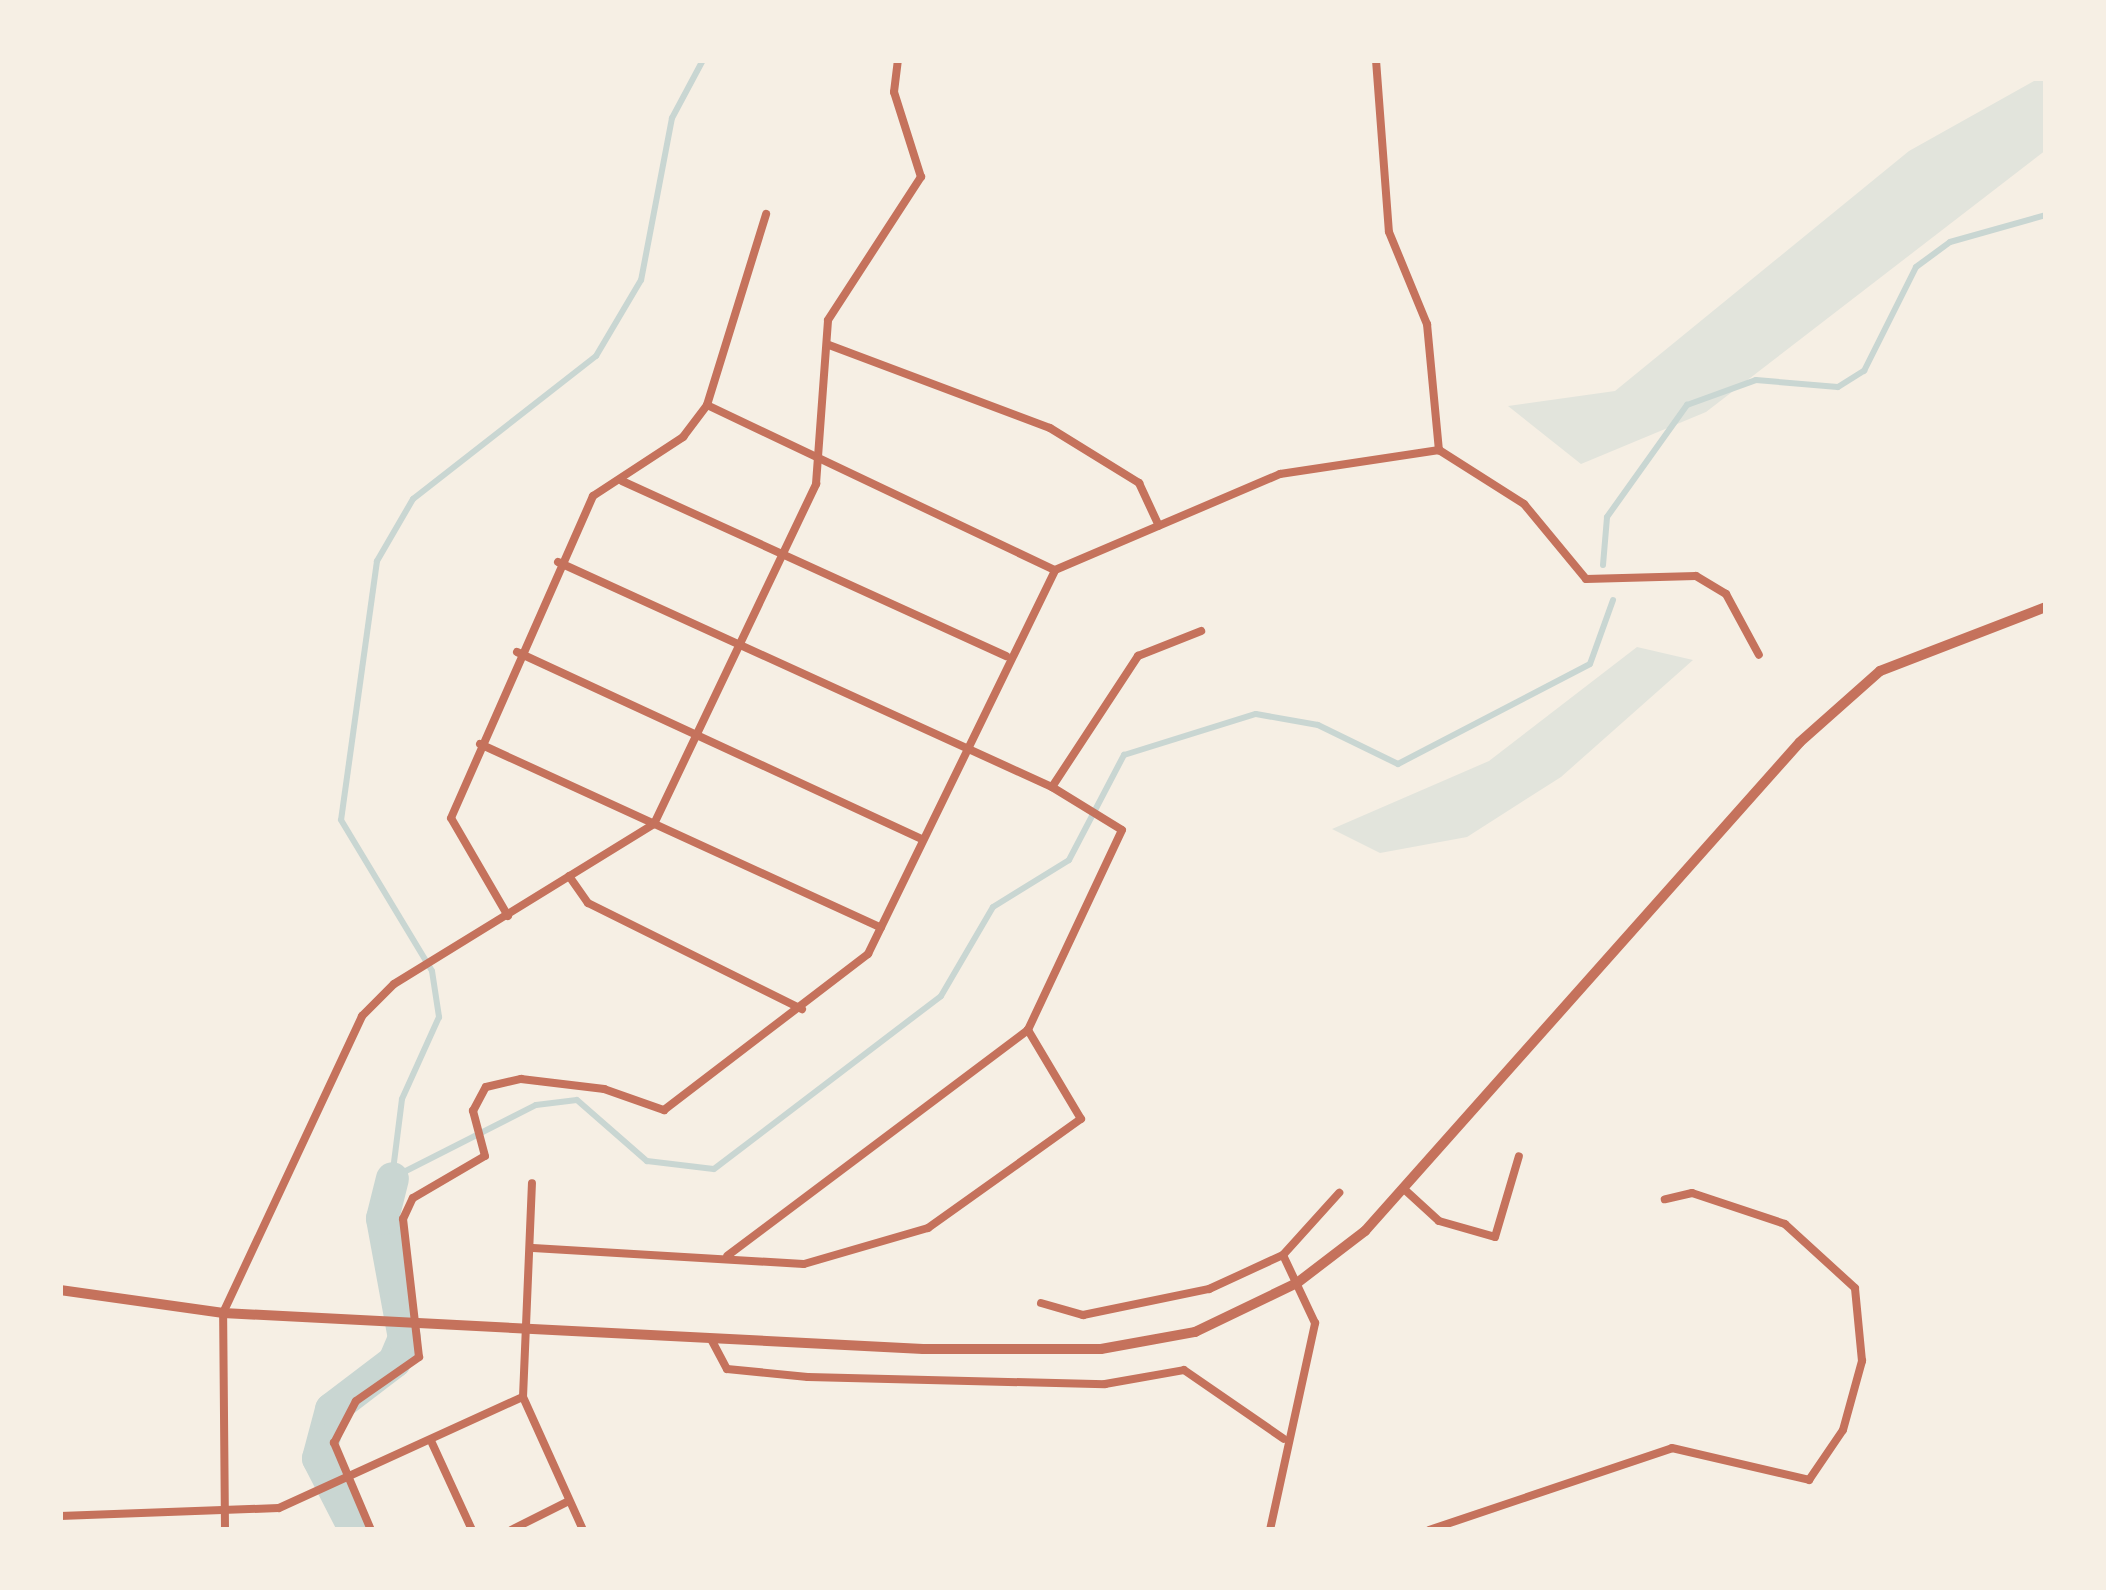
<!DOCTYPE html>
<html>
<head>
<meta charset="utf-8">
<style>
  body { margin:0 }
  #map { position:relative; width:2106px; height:1590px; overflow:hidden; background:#f6efe4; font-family:"Roboto Condensed",sans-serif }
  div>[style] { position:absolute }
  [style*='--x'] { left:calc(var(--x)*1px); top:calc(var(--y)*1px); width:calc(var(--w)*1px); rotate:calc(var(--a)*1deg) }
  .green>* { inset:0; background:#e2e4dc }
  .stream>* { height:6px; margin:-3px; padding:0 3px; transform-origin:3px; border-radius:3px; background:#c9d6d2 }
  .river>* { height:33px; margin:-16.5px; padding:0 16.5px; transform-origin:16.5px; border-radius:16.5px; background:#c9d6d2 }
  .minor>* { height:8px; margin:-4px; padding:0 4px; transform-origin:4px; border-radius:4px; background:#c5725c }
  .tertiary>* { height:10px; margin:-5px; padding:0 5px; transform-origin:5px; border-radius:5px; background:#c5725c }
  span { translate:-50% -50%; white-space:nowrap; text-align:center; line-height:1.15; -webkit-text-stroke:12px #f6efe4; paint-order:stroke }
  .frame { position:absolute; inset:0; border:63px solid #f6efe4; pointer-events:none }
</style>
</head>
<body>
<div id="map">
  <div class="green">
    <i style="clip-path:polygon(2034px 81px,2046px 81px,2046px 150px,1706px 412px,1581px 464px,1508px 406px,1615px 391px,1909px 151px)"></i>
    <i style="clip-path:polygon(1637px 647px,1693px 660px,1561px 777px,1467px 837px,1380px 853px,1332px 829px,1489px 761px)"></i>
  </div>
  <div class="stream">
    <i style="--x:703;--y:60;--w:66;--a:118.1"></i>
    <i style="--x:672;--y:118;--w:165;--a:100.8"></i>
    <i style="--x:641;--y:280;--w:88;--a:120.6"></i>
    <i style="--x:596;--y:356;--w:232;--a:142"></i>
    <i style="--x:413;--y:499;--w:72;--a:120.1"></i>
    <i style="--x:377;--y:561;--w:261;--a:97.9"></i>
    <i style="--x:341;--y:820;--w:176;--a:58.9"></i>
    <i style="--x:432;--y:971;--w:47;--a:81.3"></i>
    <i style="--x:439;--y:1017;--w:90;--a:114.3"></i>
    <i style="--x:402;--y:1099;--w:80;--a:97.2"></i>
    <i style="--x:392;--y:1178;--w:161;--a:-26.9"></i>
    <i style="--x:536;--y:1105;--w:41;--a:-7"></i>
    <i style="--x:577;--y:1100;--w:93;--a:41.1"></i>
    <i style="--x:647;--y:1161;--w:67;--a:6.8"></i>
    <i style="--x:714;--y:1169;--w:285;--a:-37.3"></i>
    <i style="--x:941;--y:996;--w:103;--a:-59.7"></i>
    <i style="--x:993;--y:907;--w:89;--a:-31.7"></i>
    <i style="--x:1069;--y:860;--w:119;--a:-62.4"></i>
    <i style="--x:1124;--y:755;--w:138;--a:-17.3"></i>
    <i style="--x:1256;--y:714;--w:63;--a:10.1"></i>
    <i style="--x:1318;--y:725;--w:89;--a:26"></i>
    <i style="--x:1398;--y:764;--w:216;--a:-27.5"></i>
    <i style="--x:1590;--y:664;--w:68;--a:-70.2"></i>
    <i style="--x:1603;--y:565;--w:48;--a:-85.2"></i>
    <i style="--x:1607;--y:517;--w:138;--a:-54.5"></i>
    <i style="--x:1687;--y:405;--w:73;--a:-19.9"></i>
    <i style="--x:1756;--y:380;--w:82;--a:4.9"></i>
    <i style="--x:1838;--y:387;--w:31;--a:-32"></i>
    <i style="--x:1864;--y:371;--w:116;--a:-63.4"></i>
    <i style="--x:1916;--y:267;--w:42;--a:-36.3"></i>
    <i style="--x:1950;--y:242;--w:100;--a:-15.7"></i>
  </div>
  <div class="river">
    <i style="--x:355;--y:1530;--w:81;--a:-117.2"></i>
    <i style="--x:318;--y:1458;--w:51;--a:-75.1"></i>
    <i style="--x:331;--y:1409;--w:79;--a:-37.3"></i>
    <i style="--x:394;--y:1361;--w:25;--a:-67"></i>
    <i style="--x:404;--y:1338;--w:122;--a:-100.4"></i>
    <i style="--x:382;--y:1218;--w:41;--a:-76"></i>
  </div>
  <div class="minor">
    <i style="--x:1376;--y:60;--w:172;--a:85.7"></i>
    <i style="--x:1389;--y:232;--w:100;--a:67.6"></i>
    <i style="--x:1427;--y:324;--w:127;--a:84.6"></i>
    <i style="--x:1439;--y:450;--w:101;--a:32.4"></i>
    <i style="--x:1524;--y:504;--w:97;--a:50.4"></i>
    <i style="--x:1586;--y:579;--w:110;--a:-1.6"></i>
    <i style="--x:1696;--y:576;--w:35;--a:31"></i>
    <i style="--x:1726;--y:594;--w:69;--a:61.6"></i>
    <i style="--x:829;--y:345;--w:236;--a:20.6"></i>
    <i style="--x:1050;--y:428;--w:105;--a:31.7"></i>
    <i style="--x:1139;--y:483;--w:47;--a:65.1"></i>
    <i style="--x:707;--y:405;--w:385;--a:25.4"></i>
    <i style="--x:622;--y:481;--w:422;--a:24.5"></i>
    <i style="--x:558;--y:562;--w:543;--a:24.49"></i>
    <i style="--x:1052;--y:787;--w:82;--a:31.6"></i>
    <i style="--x:1122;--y:830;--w:221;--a:115.2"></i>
    <i style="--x:1028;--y:1030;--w:376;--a:143.1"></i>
    <i style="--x:517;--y:652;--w:446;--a:24.8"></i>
    <i style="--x:480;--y:744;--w:441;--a:24.6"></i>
    <i style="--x:1052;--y:787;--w:157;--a:-56.7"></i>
    <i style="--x:1138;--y:656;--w:68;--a:-21.6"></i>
    <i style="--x:569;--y:876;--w:33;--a:55"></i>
    <i style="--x:588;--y:903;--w:239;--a:26.4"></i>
    <i style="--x:508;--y:916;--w:113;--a:-120.2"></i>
    <i style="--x:451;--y:818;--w:352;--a:-66.2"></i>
    <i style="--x:593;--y:496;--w:108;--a:-33.2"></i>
    <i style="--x:683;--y:437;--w:40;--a:-53"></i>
    <i style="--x:707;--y:405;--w:200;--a:-72.8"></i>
    <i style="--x:1404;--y:1189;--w:47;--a:42.4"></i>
    <i style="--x:1439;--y:1221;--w:58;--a:15.9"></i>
    <i style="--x:1495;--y:1237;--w:84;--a:-73.5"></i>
    <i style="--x:533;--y:1248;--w:271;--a:3.4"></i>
    <i style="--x:804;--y:1264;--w:129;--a:-16.2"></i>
    <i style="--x:928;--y:1228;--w:188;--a:-35.5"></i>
    <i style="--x:1081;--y:1119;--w:104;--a:-120.8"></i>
    <i style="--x:1041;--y:1303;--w:44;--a:15.9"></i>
    <i style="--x:1083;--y:1315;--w:129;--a:-11.7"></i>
    <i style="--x:1209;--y:1289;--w:81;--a:-24.7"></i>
    <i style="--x:1283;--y:1255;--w:84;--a:-47.9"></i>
    <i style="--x:711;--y:1339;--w:34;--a:62"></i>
    <i style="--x:727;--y:1369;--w:81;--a:5.6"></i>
    <i style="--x:808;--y:1377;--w:297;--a:1.4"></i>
    <i style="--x:1105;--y:1384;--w:80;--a:-10"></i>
    <i style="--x:1184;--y:1370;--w:121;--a:34.6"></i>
    <i style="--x:523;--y:1397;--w:146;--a:65.7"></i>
    <i style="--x:432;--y:1443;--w:96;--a:65.3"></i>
    <i style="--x:60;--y:1516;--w:219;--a:-2.1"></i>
    <i style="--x:279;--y:1508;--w:268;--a:-24.5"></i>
    <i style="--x:523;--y:1397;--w:214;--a:-87.6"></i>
    <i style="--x:225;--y:1530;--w:217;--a:-90.5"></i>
    <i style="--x:223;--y:1313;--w:328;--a:-64.9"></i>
    <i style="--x:362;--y:1016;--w:45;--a:-45"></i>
    <i style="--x:394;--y:984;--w:305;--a:-31.6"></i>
    <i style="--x:654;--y:824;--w:377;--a:-64.5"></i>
    <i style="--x:816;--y:484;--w:164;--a:-85.8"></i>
    <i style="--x:828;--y:320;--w:171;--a:-57"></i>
    <i style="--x:921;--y:177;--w:89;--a:-107.6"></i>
    <i style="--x:894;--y:92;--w:32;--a:-83"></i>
    <i style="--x:371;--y:1530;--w:95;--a:-113"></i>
    <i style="--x:334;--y:1443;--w:47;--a:-62.4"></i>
    <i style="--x:356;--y:1401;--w:77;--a:-34.9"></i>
    <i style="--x:419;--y:1357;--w:139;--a:-96.6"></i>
    <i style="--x:403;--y:1219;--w:23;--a:-65"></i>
    <i style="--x:413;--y:1198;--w:83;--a:-30.3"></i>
    <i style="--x:485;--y:1156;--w:47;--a:-104.9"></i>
    <i style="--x:473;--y:1111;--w:27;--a:-62"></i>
    <i style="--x:486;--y:1087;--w:36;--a:-13"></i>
    <i style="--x:521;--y:1079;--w:84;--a:6.9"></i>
    <i style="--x:604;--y:1089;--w:64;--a:19.3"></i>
    <i style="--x:664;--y:1110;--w:257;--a:-37.4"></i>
    <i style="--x:868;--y:954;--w:427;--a:-64"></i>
    <i style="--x:1055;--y:570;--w:245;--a:-23.1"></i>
    <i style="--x:1280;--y:474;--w:161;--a:-8.6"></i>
    <i style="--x:511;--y:1530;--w:65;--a:-26.6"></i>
    <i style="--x:1270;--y:1530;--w:212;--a:-77.7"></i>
    <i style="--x:1315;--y:1323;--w:75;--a:-115.2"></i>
    <i style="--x:1429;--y:1530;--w:256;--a:-18.6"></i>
    <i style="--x:1672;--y:1448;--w:141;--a:13.1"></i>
    <i style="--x:1809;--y:1480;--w:60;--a:-55.8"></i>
    <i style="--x:1843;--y:1430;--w:72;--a:-74.6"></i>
    <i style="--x:1862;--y:1361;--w:73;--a:-95.5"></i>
    <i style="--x:1855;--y:1288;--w:95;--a:-137.6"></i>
    <i style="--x:1785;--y:1224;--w:98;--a:-161.6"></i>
    <i style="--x:1692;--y:1193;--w:28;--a:167"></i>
  </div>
  <div class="tertiary">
    <i style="--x:60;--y:1290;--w:165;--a:8"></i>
    <i style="--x:223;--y:1313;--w:701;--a:2.94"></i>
    <i style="--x:923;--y:1349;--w:178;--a:0"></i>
    <i style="--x:1101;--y:1349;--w:96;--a:-10.3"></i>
    <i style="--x:1195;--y:1332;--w:113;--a:-25.7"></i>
    <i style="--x:1297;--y:1283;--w:86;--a:-37.4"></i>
    <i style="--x:1365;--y:1231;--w:654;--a:-48.34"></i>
    <i style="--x:1800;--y:742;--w:107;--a:-41.6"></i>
    <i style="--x:1880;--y:671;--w:178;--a:-21.1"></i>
  </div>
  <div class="frame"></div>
</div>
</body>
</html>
